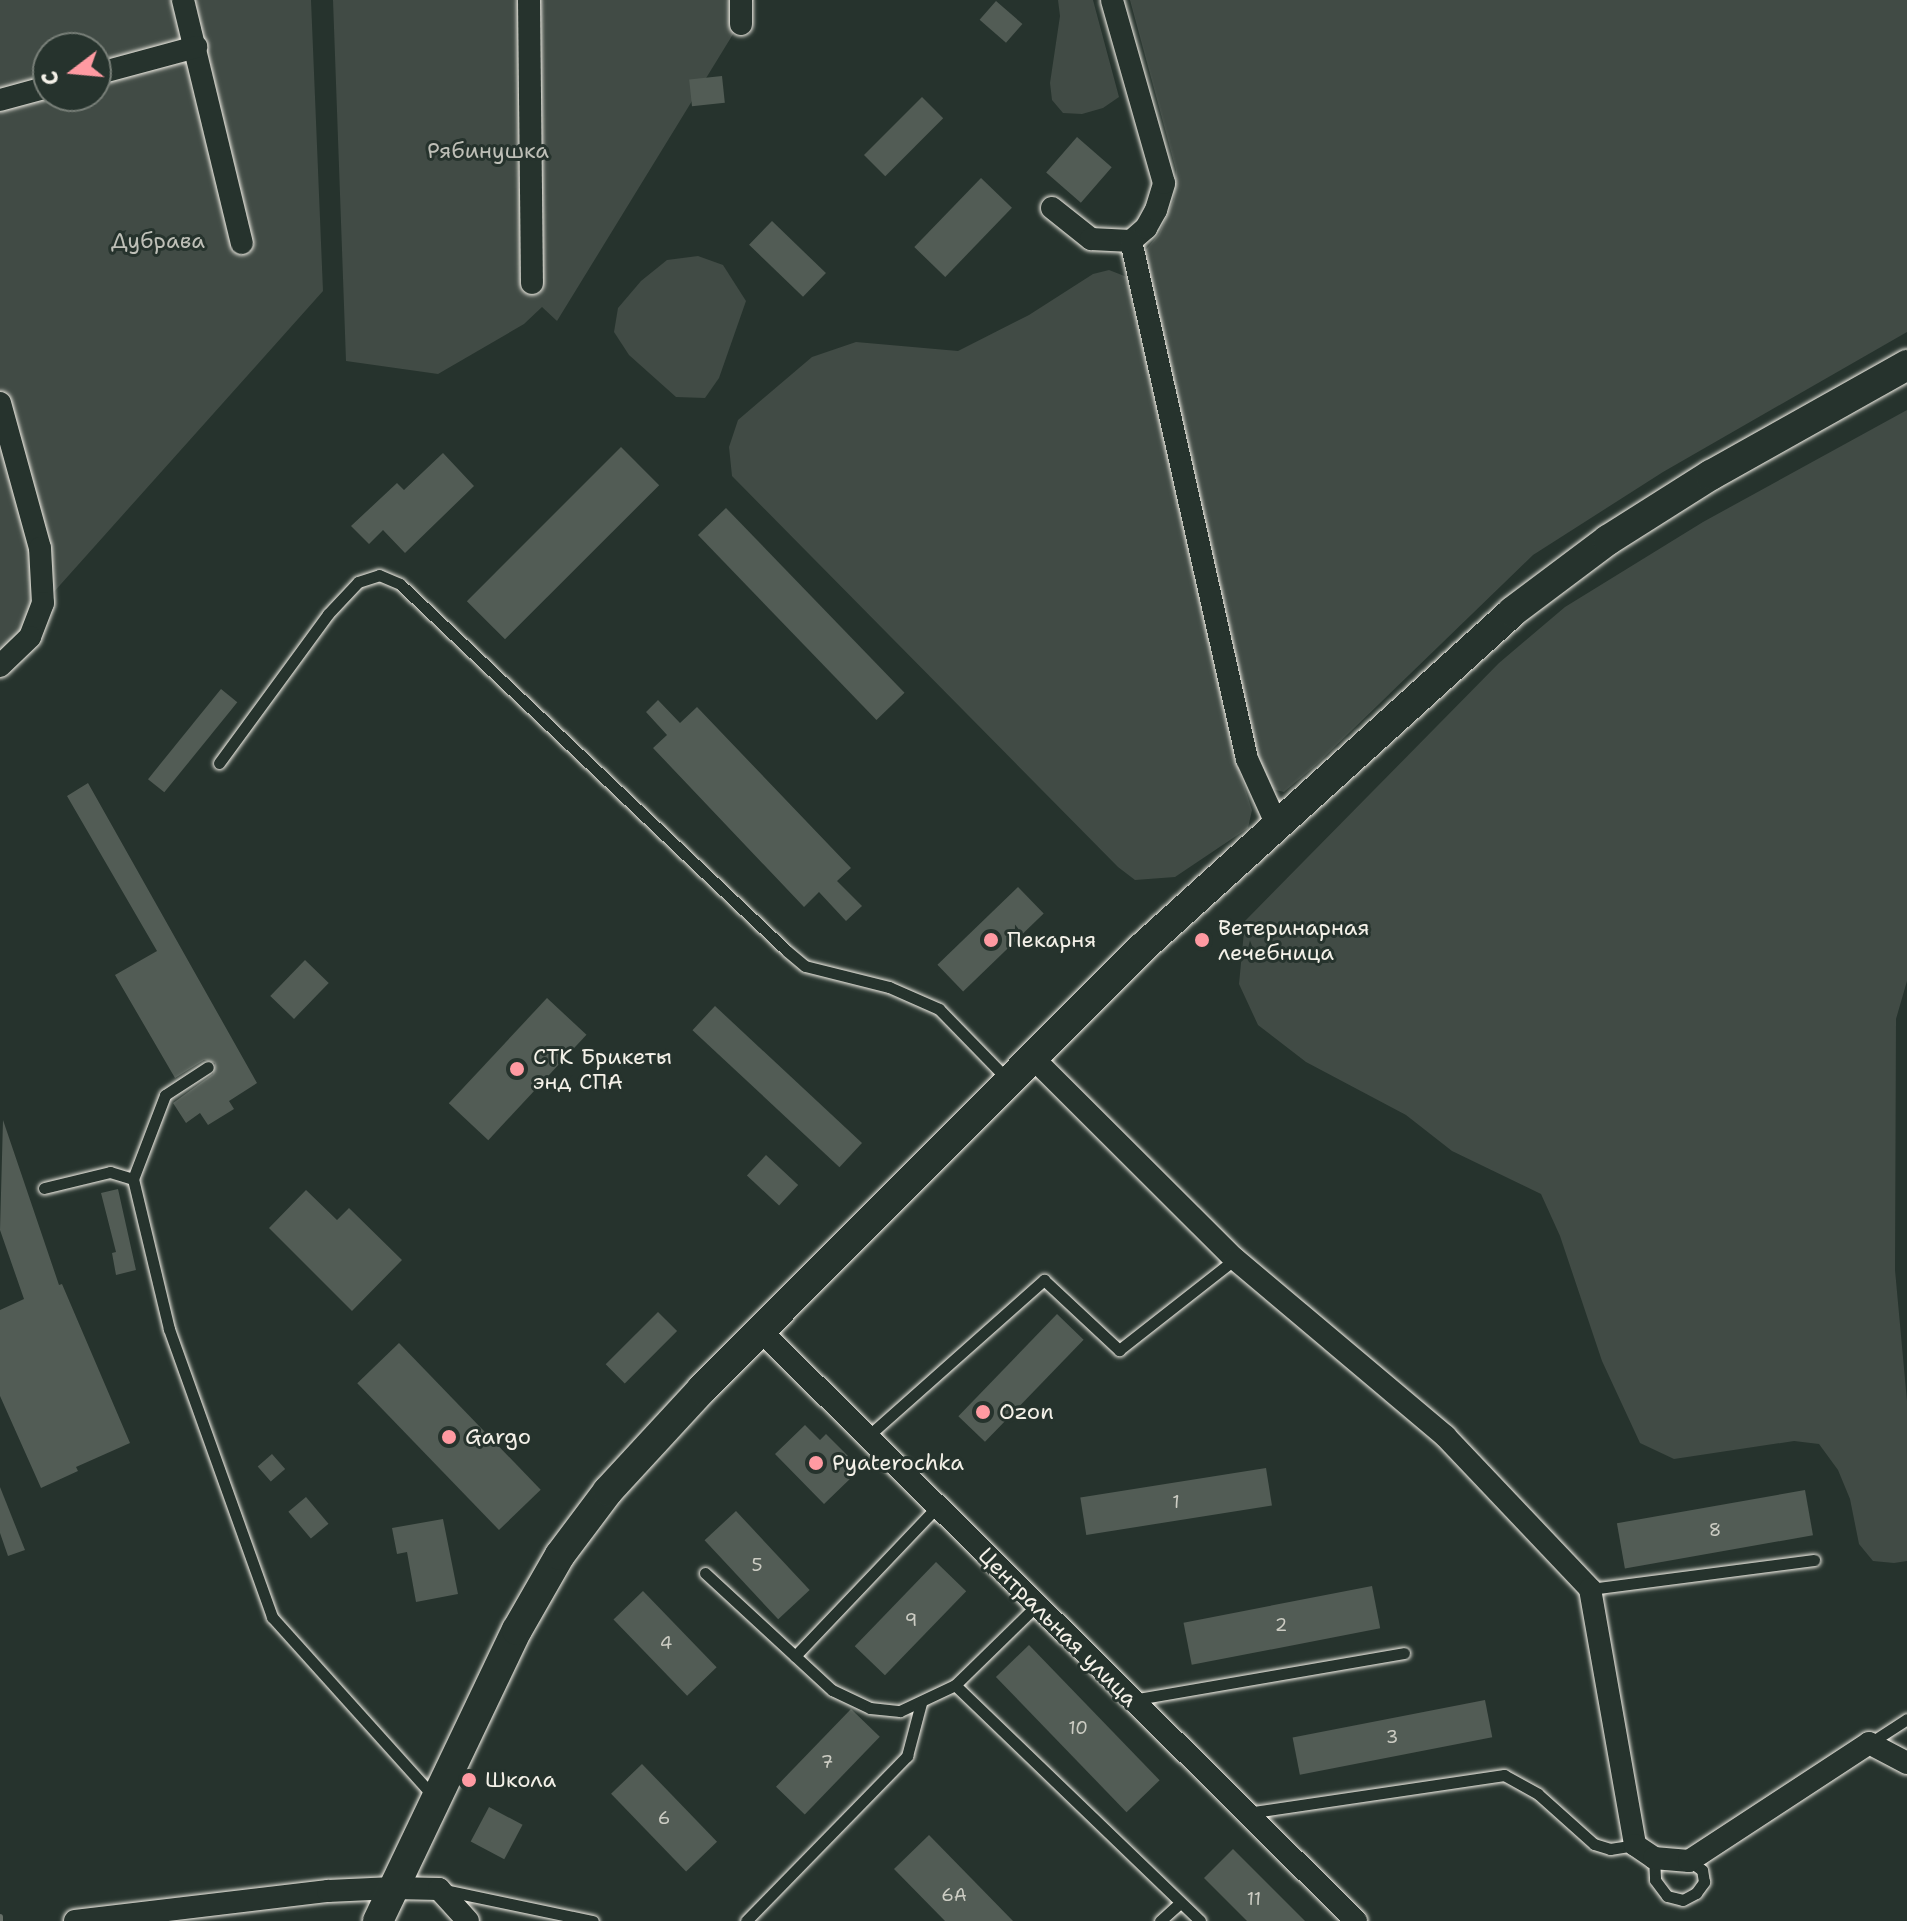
<!DOCTYPE html>
<html>
<head>
<meta charset="utf-8">
<style>
  body { margin:0 }
  #map { position:relative; width:1907px; height:1921px; overflow:hidden; background:#26332d; font-family:"Shantell Sans",sans-serif }
  div>[style] { position:absolute }
  [style*='--x'] { left:calc(var(--x)*1px); top:calc(var(--y)*1px); width:calc(var(--w)*1px); rotate:calc(var(--a)*1deg) }
  .green>* { inset:0; background:#414b45 }
  .stream>* { height:6px; margin:-3px; padding:0 3px; transform-origin:3px; border-radius:3px; background:#676f68 }
  .building>* { inset:0; background:#525c55; transform-origin:0 0 }
  .roads { filter:drop-shadow(0 0 2px #f4f1e8) drop-shadow(0 0 2px #f4f1e8) }
  .lane>* { height:11px; margin:-5.5px; padding:0 5.5px; transform-origin:5.5px; border-radius:5.5px; background:#26332d }
  .street>* { height:22px; margin:-11px; padding:0 11px; transform-origin:11px; border-radius:11px; background:#26332d }
  .secondary>* { height:30px; margin:-15px; padding:0 15px; transform-origin:15px; border-radius:15px; background:#26332d }
  .dots>* { width:22px; height:22px; translate:-50% -50%; box-sizing:border-box; border:4px solid #26332d; border-radius:50% }
  span { translate:-50% -50%; white-space:nowrap; text-align:center; line-height:1.15; -webkit-text-stroke:6px #26332d; paint-order:stroke }
  .number-label { font-size:18px; color:#ccccc3 }
  .number-label span { -webkit-text-stroke-width:0 }
  .park-label { font-size:22px; color:#bebfb7 }
  .poi-label { font-size:22px; color:#f4f1e8 }
  .left { translate:0 -50%; text-align:left }
  .street-label { font-size:22px; color:#f4f1e8 }
  .north { position:absolute; left:32px; top:32px; width:80px; height:80px; box-sizing:border-box; background:#26332d; border:2px solid #787f78; border-radius:50%; rotate:254deg; font-size:22px; font-weight:700; line-height:32px; text-align:center; color:#f4f1e8 }
  .north::after { content:''; display:block; margin:auto; width:28px; height:36px; background:#ff9aa2; clip-path:polygon(50% 0,100% 100%,50% 72%,0 100%) }
</style>
</head>
<body>
<div id="map">
  <div class="green">
    <i style="clip-path:polygon(evenodd,0 0,311px 0,323px 291px,44px 603px,0 666px,0 0,48px 48px,96px 48px,96px 96px,48px 96px,48px 48px)"></i>
    <i style="clip-path:polygon(333px 0,754px 0,557px 321px,542px 307px,524px 324px,438px 374px,346px 361px)"></i>
    <i style="clip-path:polygon(1058px 0,1093px 0,1119px 97px,1103px 108px,1082px 114px,1063px 113px,1052px 100px,1050px 83px,1060px 16px)"></i>
    <i style="clip-path:polygon(1130px 0,1907px 0,1907px 332px,1663px 472px,1533px 555px,1316px 765px,1284px 792px,1268px 788px,1252px 757px,1144px 252px,1159px 234px,1174px 199px,1176px 170px)"></i>
    <i style="clip-path:polygon(698px 256px,723px 265px,746px 301px,719px 378px,705px 398px,676px 397px,629px 355px,614px 332px,618px 308px,641px 281px,667px 260px)"></i>
    <i style="clip-path:polygon(1109px 270px,1127px 277px,1237px 764px,1252px 810px,1248px 828px,1175px 877px,1135px 880px,1118px 867px,732px 476px,729px 447px,738px 420px,812px 357px,856px 342px,958px 351px,1029px 315px,1093px 274px)"></i>
    <i style="clip-path:polygon(1907px 410px,1907px 981px,1896px 1019px,1895px 1270px,1907px 1401px,1907px 1561px,1894px 1563px,1873px 1561px,1859px 1544px,1850px 1499px,1838px 1470px,1819px 1444px,1794px 1441px,1674px 1459px,1640px 1443px,1602px 1361px,1560px 1236px,1541px 1194px,1452px 1151px,1406px 1115px,1306px 1062px,1258px 1025px,1239px 984px,1245px 921px,1499px 663px,1565px 607px,1703px 522px)"></i>
  </div>
  <div class="stream">
    <i style="--x:0;--y:1917;--w:4;--a:90"></i>
  </div>
  <div class="building">
    <i style="left:996px;top:1px;width:35px;height:25px;rotate:41deg"></i>
    <i style="left:722px;top:76px;width:27px;height:33px;rotate:84deg"></i>
    <i style="left:922px;top:97px;width:30px;height:82px;rotate:45deg"></i>
    <i style="left:1077px;top:137px;width:46px;height:47px;rotate:41deg"></i>
    <i style="left:981px;top:178px;width:43px;height:96px;rotate:44deg"></i>
    <i style="left:772px;top:221px;width:75px;height:33px;rotate:44deg"></i>
    <i style="left:621px;top:447px;width:54px;height:218px;rotate:45deg"></i>
    <i style="clip-path:polygon(443px 453px,474px 486px,405px 553px,383px 530px,369px 544px,351px 526px,397px 483px,404px 490px)"></i>
    <i style="left:726px;top:508px;width:257px;height:39px;rotate:46deg"></i>
    <i style="left:221px;top:689px;width:21px;height:116px;rotate:39deg"></i>
    <i style="clip-path:polygon(658px 700px,680px 723px,697px 707px,851px 868px,837px 881px,862px 906px,846px 921px,819px 892px,804px 907px,653px 748px,667px 735px,646px 712px)"></i>
    <i style="clip-path:polygon(88px 783px,257px 1083px,229px 1101px,234px 1109px,208px 1125px,200px 1113px,186px 1123px,173px 1103px,213px 1074px,215px 1063px,204px 1060px,175px 1078px,115px 975px,157px 951px,67px 796px)"></i>
    <i style="left:1018px;top:887px;width:37px;height:112px;rotate:46deg"></i>
    <i style="left:305px;top:960px;width:33px;height:50px;rotate:44deg"></i>
    <i style="left:547px;top:998px;width:54px;height:144px;rotate:43deg"></i>
    <i style="left:715px;top:1006px;width:201px;height:33px;rotate:43deg"></i>
    <i style="clip-path:polygon(3px 1120px,59px 1285px,62px 1284px,130px 1443px,76px 1467px,78px 1471px,41px 1488px,0 1396px,0 1310px,24px 1299px,0 1230px)"></i>
    <i style="left:766px;top:1155px;width:44px;height:28px;rotate:43deg"></i>
    <i style="clip-path:polygon(118px 1189px,136px 1270px,116px 1275px,112px 1253px,116px 1252px,101px 1193px)"></i>
    <i style="clip-path:polygon(306px 1190px,337px 1220px,349px 1208px,402px 1260px,352px 1311px,269px 1228px)"></i>
    <i style="left:658px;top:1312px;width:27px;height:74px;rotate:45deg"></i>
    <i style="left:1057px;top:1314px;width:37px;height:142px;rotate:44deg"></i>
    <i style="left:399px;top:1343px;width:204px;height:58px;rotate:46deg"></i>
    <i style="clip-path:polygon(805px 1425px,820px 1440px,826px 1434px,848px 1456px,840px 1463px,853px 1476px,824px 1504px,775px 1454px)"></i>
    <i style="left:272px;top:1454px;width:20px;height:19px;rotate:49deg"></i>
    <i style="left:1266px;top:1468px;width:38px;height:188px;rotate:81deg"></i>
    <i style="clip-path:polygon(0 1487px,25px 1550px,8px 1556px,0 1533px)"></i>
    <i style="left:1805px;top:1490px;width:46px;height:191px;rotate:80deg"></i>
    <i style="left:306px;top:1497px;width:35px;height:23px;rotate:50deg"></i>
    <i style="left:736px;top:1511px;width:108px;height:43px;rotate:47deg"></i>
    <i style="clip-path:polygon(443px 1519px,458px 1594px,416px 1602px,407px 1552px,397px 1554px,392px 1528px)"></i>
    <i style="left:936px;top:1562px;width:42px;height:117px;rotate:44deg"></i>
    <i style="left:1372px;top:1586px;width:43px;height:192px;rotate:79deg"></i>
    <i style="left:643px;top:1591px;width:106px;height:41px;rotate:46deg"></i>
    <i style="left:1029px;top:1645px;width:188px;height:46px;rotate:46deg"></i>
    <i style="left:1485px;top:1700px;width:38px;height:196px;rotate:79deg"></i>
    <i style="left:851px;top:1709px;width:40px;height:108px;rotate:44deg"></i>
    <i style="left:642px;top:1764px;width:108px;height:43px;rotate:46deg"></i>
    <i style="left:489px;top:1807px;width:38px;height:39px;rotate:28deg"></i>
    <i style="clip-path:polygon(929px 1835px,1013px 1921px,945px 1921px,894px 1869px)"></i>
    <i style="clip-path:polygon(1233px 1849px,1305px 1921px,1247px 1921px,1204px 1878px)"></i>
  </div>
  <div class="roads">
    <div class="lane">
      <i style="--x:219;--y:763;--w:185;--a:-53.8"></i>
      <i style="--x:328;--y:614;--w:44;--a:-46.8"></i>
      <i style="--x:358;--y:582;--w:22;--a:-18"></i>
      <i style="--x:379;--y:575;--w:23;--a:23"></i>
      <i style="--x:400;--y:584;--w:533;--a:43.48"></i>
      <i style="--x:787;--y:951;--w:23;--a:40"></i>
      <i style="--x:805;--y:966;--w:87;--a:14"></i>
      <i style="--x:889;--y:987;--w:55;--a:23.7"></i>
      <i style="--x:939;--y:1009;--w:99;--a:45.8"></i>
      <i style="--x:133;--y:1179;--w:90;--a:-69.1"></i>
      <i style="--x:165;--y:1095;--w:51;--a:-33.1"></i>
      <i style="--x:44;--y:1188;--w:68;--a:-13.6"></i>
      <i style="--x:110;--y:1172;--w:24;--a:17"></i>
      <i style="--x:133;--y:1179;--w:154;--a:76.5"></i>
      <i style="--x:169;--y:1329;--w:306;--a:70.3"></i>
      <i style="--x:272;--y:1617;--w:244;--a:48"></i>
      <i style="--x:867;--y:1437;--w:237;--a:-41.6"></i>
      <i style="--x:1044;--y:1280;--w:103;--a:43"></i>
      <i style="--x:1119;--y:1350;--w:147;--a:-38.1"></i>
      <i style="--x:705;--y:1573;--w:173;--a:42.7"></i>
      <i style="--x:832;--y:1690;--w:42;--a:25.3"></i>
      <i style="--x:870;--y:1708;--w:30;--a:6"></i>
      <i style="--x:900;--y:1711;--w:61;--a:-25.3"></i>
      <i style="--x:955;--y:1685;--w:340;--a:43.9"></i>
      <i style="--x:1590;--y:1589;--w:226;--a:-7.4"></i>
      <i style="--x:795;--y:1656;--w:206;--a:-46.4"></i>
      <i style="--x:955;--y:1685;--w:115;--a:-44.3"></i>
      <i style="--x:1132;--y:1700;--w:276;--a:-9.8"></i>
      <i style="--x:1870;--y:1743;--w:44;--a:-33"></i>
      <i style="--x:1247;--y:1813;--w:260;--a:-8.4"></i>
      <i style="--x:1504;--y:1775;--w:39;--a:29"></i>
      <i style="--x:1538;--y:1794;--w:75;--a:41.8"></i>
      <i style="--x:1594;--y:1844;--w:17;--a:17"></i>
      <i style="--x:1610;--y:1849;--w:25;--a:-9"></i>
      <i style="--x:1654;--y:1858;--w:22;--a:87"></i>
      <i style="--x:1655;--y:1880;--w:20;--a:53"></i>
      <i style="--x:1667;--y:1896;--w:16;--a:14"></i>
      <i style="--x:1683;--y:1900;--w:15;--a:-28"></i>
      <i style="--x:1696;--y:1893;--w:14;--a:-54"></i>
      <i style="--x:1704;--y:1882;--w:12;--a:-99"></i>
      <i style="--x:1702;--y:1870;--w:16;--a:-145"></i>
      <i style="--x:444;--y:1890;--w:152;--a:11.8"></i>
      <i style="--x:746;--y:1921;--w:231;--a:-45.7"></i>
      <i style="--x:907;--y:1756;--w:55;--a:-75.2"></i>
      <i style="--x:1160;--y:1921;--w:27;--a:-42"></i>
    </div>
    <div class="street">
      <i style="--x:183;--y:0;--w:250;--a:76.4"></i>
      <i style="--x:529;--y:0;--w:283;--a:89.4"></i>
      <i style="--x:741;--y:0;--w:24;--a:90"></i>
      <i style="--x:96;--y:74;--w:104;--a:-15.1"></i>
      <i style="--x:0;--y:100;--w:50;--a:-15.2"></i>
      <i style="--x:1052;--y:208;--w:50;--a:38.5"></i>
      <i style="--x:1091;--y:239;--w:40;--a:2.9"></i>
      <i style="--x:1131;--y:241;--w:20;--a:-41"></i>
      <i style="--x:1146;--y:228;--w:21;--a:-61"></i>
      <i style="--x:1156;--y:210;--w:28;--a:-73"></i>
      <i style="--x:1164;--y:183;--w:190;--a:-105.9"></i>
      <i style="--x:1131;--y:241;--w:531;--a:77.38"></i>
      <i style="--x:1247;--y:759;--w:72;--a:65.6"></i>
      <i style="--x:0;--y:403;--w:150;--a:74.6"></i>
      <i style="--x:40;--y:548;--w:55;--a:86.9"></i>
      <i style="--x:43;--y:603;--w:36;--a:111"></i>
      <i style="--x:30;--y:637;--w:42;--a:136"></i>
      <i style="--x:1033;--y:1058;--w:285;--a:44.9"></i>
      <i style="--x:1235;--y:1259;--w:275;--a:40.1"></i>
      <i style="--x:1445;--y:1436;--w:211;--a:46.5"></i>
      <i style="--x:1590;--y:1589;--w:260;--a:80"></i>
      <i style="--x:1635;--y:1845;--w:23;--a:34"></i>
      <i style="--x:1654;--y:1858;--w:35;--a:5"></i>
      <i style="--x:1689;--y:1861;--w:215;--a:-33.2"></i>
      <i style="--x:1869;--y:1743;--w:43;--a:27.8"></i>
      <i style="--x:761;--y:1331;--w:838;--a:44.76"></i>
      <i style="--x:75;--y:1921;--w:255;--a:-6.8"></i>
      <i style="--x:328;--y:1891;--w:65;--a:-2.6"></i>
      <i style="--x:393;--y:1888;--w:46;--a:1.2"></i>
      <i style="--x:439;--y:1889;--w:43;--a:47.8"></i>
    </div>
    <div class="secondary">
      <i style="--x:378;--y:1921;--w:322;--a:-64.5"></i>
      <i style="--x:517;--y:1630;--w:86;--a:-60.2"></i>
      <i style="--x:560;--y:1555;--w:80;--a:-53.1"></i>
      <i style="--x:608;--y:1491;--w:139;--a:-47.3"></i>
      <i style="--x:702;--y:1389;--w:623;--a:-45.07"></i>
      <i style="--x:1142;--y:948;--w:500;--a:-42.2"></i>
      <i style="--x:1512;--y:612;--w:120;--a:-36.9"></i>
      <i style="--x:1608;--y:540;--w:122;--a:-32.3"></i>
      <i style="--x:1711;--y:475;--w:225;--a:-29.3"></i>
    </div>
  </div>
  <div class="dots">
    <i style="left:991px;top:940px;background:#ff9aa2"></i>
    <i style="left:1202px;top:940px;background:#ff9aa2"></i>
    <i style="left:517px;top:1069px;background:#ff9aa2"></i>
    <i style="left:983px;top:1412px;background:#ff9aa2"></i>
    <i style="left:449px;top:1437px;background:#ff9aa2"></i>
    <i style="left:816px;top:1463px;background:#ff9aa2"></i>
    <i style="left:469px;top:1780px;background:#ff9aa2"></i>
  </div>
  <div class="number-label">
    <span style="left:1176px;top:1502px">1</span>
    <span style="left:1715px;top:1530px">8</span>
    <span style="left:757px;top:1565px">5</span>
    <span style="left:911px;top:1620px">9</span>
    <span style="left:1281px;top:1625px">2</span>
    <span style="left:666px;top:1643px">4</span>
    <span style="left:1078px;top:1728px">10</span>
    <span style="left:1392px;top:1737px">3</span>
    <span style="left:827px;top:1762px">7</span>
    <span style="left:664px;top:1818px">6</span>
    <span style="left:954px;top:1895px">6А</span>
    <span style="left:1254px;top:1899px">11</span>
  </div>
  <div class="park-label">
    <span style="left:488px;top:151px">Рябинушка</span>
    <span style="left:158px;top:241px">Дубрава</span>
  </div>
  <div class="poi-label">
    <span class="left" style="left:1218px;top:940px">Ветеринарная<br>лечебница</span>
    <span class="left" style="left:1007px;top:940px">Пекарня</span>
    <span class="left" style="left:533px;top:1069px">СТК Брикеты<br>энд СПА</span>
    <span class="left" style="left:999px;top:1412px">Ozon</span>
    <span class="left" style="left:465px;top:1437px">Gargo</span>
    <span class="left" style="left:832px;top:1463px">Pyaterochka</span>
    <span class="left" style="left:485px;top:1780px">Школа</span>
  </div>
  <div class="street-label">
    <span style="left:1058px;top:1627px;rotate:45deg">Центральная улица</span>
  </div>
  <div class="north">С</div>
</div>
</body>
</html>
